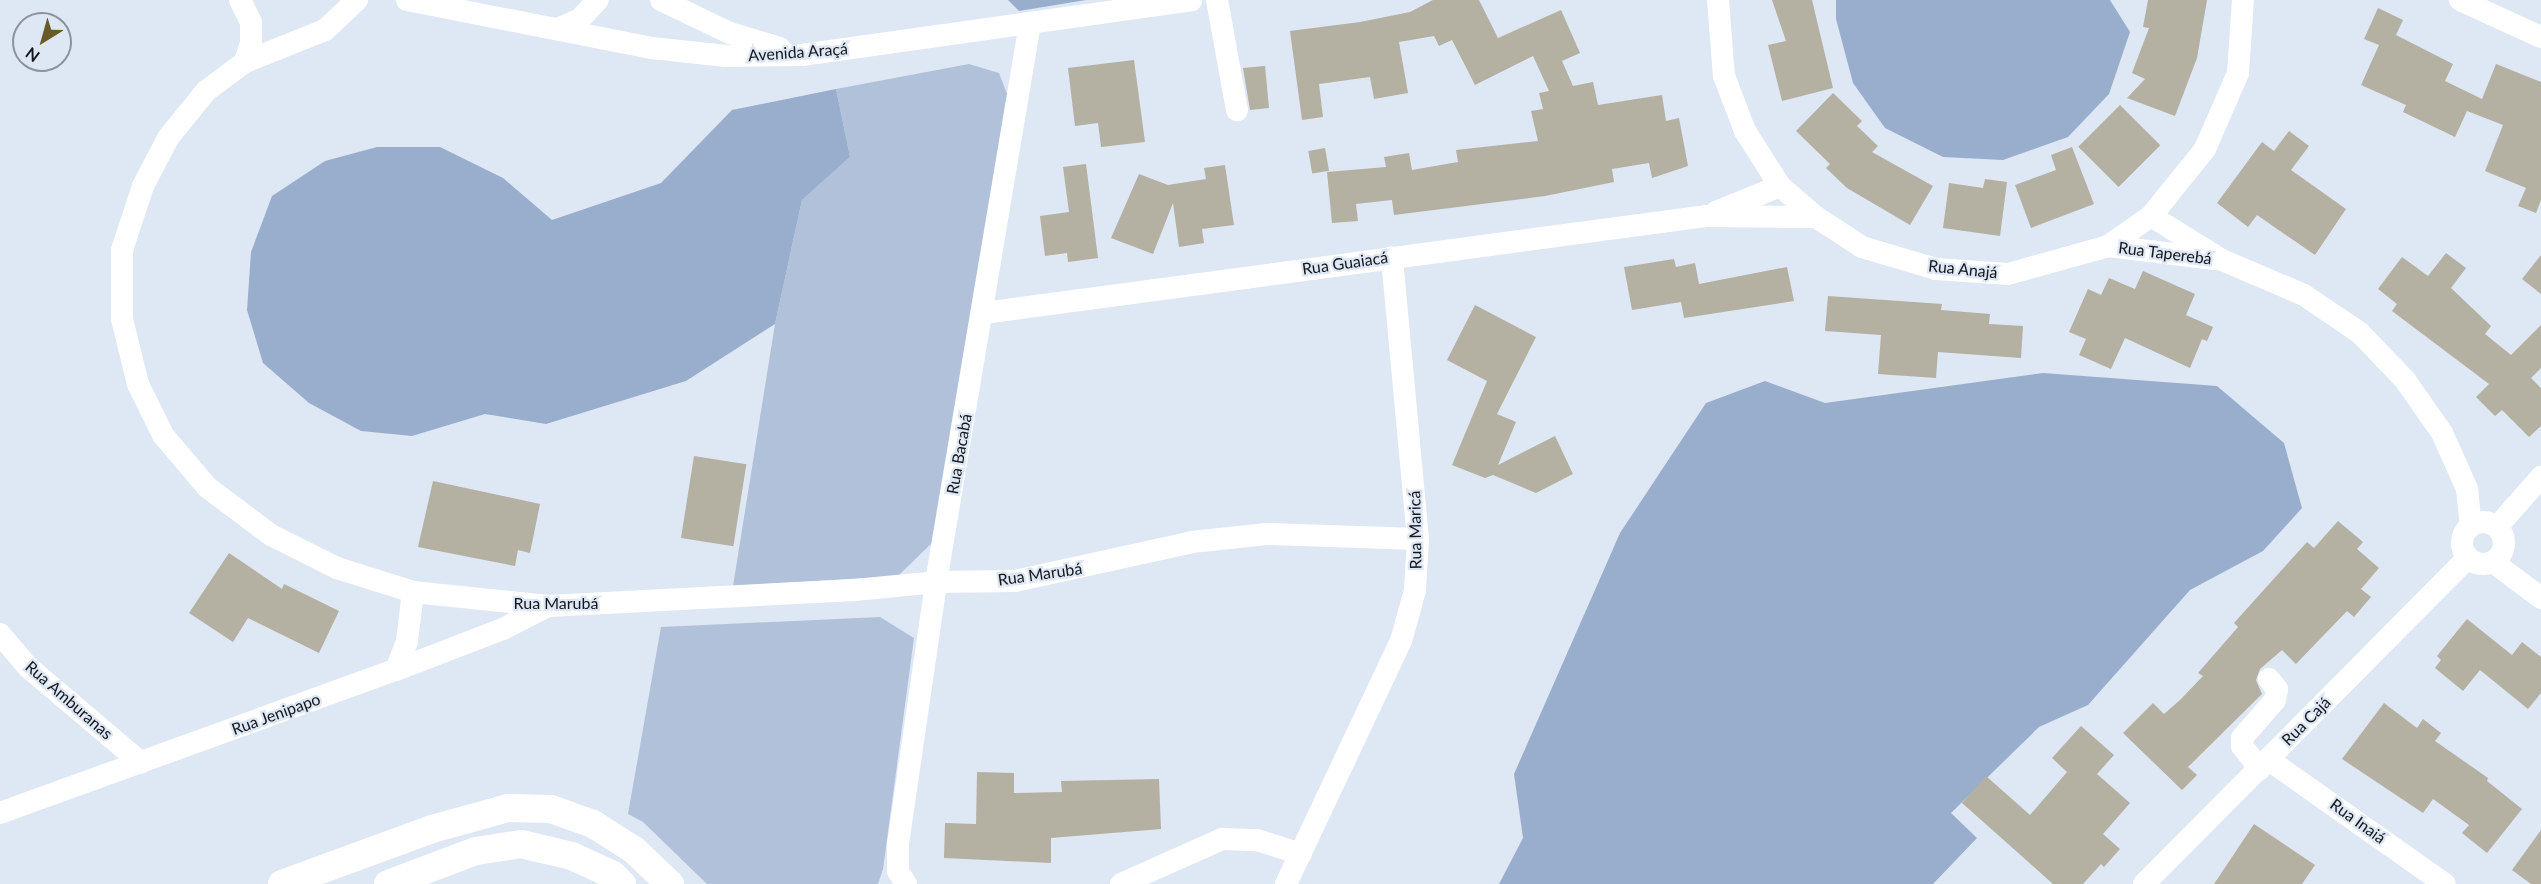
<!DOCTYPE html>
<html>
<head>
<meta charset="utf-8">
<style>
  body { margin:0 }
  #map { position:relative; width:2541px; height:884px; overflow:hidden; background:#dee7f4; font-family:Lato,sans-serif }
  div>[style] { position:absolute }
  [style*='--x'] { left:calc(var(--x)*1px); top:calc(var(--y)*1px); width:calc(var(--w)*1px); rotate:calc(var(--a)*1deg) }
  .green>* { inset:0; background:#b0c1d9 }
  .forest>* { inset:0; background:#99aecd }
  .building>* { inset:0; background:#b4b0a2; transform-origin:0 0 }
  .minor>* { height:22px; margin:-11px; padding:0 11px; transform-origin:11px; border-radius:11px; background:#fff }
  .minor>.ring { margin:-11px; padding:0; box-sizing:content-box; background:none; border:22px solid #fff; border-radius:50% }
  .major>* { height:28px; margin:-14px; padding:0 14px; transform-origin:14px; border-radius:14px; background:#fff }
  span { translate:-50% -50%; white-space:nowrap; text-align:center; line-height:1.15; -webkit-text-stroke:4.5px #dee7f4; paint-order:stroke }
  .street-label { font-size:16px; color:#13161b }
  .north { position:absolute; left:12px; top:12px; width:60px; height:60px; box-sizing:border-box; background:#dee7f4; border:2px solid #8d939d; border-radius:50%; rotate:217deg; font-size:16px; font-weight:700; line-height:24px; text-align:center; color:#13161b }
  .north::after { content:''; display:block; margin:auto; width:21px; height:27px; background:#685b28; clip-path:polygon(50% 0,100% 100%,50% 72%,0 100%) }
</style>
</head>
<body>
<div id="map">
  <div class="green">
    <i style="clip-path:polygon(969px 64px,999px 73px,1009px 99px,936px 539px,898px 576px,733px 586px,775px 324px,802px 200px,850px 157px,836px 89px)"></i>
    <i style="clip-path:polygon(880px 617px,914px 638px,883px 869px,878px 884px,707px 884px,643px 822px,628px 814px,661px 627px)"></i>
  </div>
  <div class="forest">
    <i style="clip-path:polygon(1008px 0,1086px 0,1019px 11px)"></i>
    <i style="clip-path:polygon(1836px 0,2110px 0,2130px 32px,2109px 94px,2068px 137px,2003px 160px,1943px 157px,1885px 128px,1853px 83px,1836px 19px)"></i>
    <i style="clip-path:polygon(836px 89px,850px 157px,802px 200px,775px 324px,686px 381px,546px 424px,485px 414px,412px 436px,361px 431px,309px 403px,263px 363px,247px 310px,251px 252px,272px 196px,325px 161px,377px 147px,440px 147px,503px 178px,552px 220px,661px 183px,732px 110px)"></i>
    <i style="clip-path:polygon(2043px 373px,2217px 386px,2284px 443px,2302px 508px,2263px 551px,2190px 590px,2088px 705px,2039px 727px,1951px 813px,1977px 838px,1933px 884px,1499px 884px,1523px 838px,1514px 774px,1620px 533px,1706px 403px,1765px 381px,1825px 403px)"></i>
  </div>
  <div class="building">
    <i style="clip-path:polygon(1433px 0,1479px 0,1498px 38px,1561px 10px,1580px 53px,1562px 61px,1573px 86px,1593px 82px,1598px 105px,1662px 95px,1666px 121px,1679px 118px,1688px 166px,1652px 178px,1649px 163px,1612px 169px,1614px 182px,1545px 196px,1394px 215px,1392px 200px,1356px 204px,1358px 221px,1332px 223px,1327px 172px,1386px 167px,1384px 157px,1409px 153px,1412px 170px,1458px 162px,1456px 150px,1538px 141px,1531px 111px,1543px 109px,1539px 93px,1549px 91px,1533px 56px,1475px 85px,1452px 40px,1439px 46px,1434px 36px,1399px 42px,1408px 93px,1374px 99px,1370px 77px,1319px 84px,1323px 117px,1302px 120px,1290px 31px,1360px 22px,1410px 12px)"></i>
    <i style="clip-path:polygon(1772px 0,1812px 0,1833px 88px,1782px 101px,1768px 45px,1786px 41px)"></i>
    <i style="clip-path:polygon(2148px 0,2207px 0,2197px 58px,2175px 116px,2127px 98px,2145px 79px,2132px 73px,2149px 28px,2143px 27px)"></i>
    <i style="clip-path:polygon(2378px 8px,2403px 20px,2396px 35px,2453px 64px,2445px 81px,2482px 99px,2496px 64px,2541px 82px,2541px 200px,2536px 213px,2518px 206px,2526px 188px,2485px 171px,2503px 125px,2467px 111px,2455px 137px,2403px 112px,2406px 105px,2361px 85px,2379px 45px,2364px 39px)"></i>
    <i style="clip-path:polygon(1134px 60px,1145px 142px,1101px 147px,1098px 123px,1075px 126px,1068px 68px)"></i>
    <i style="clip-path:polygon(1265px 66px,1269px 108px,1250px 110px,1243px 68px)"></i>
    <i style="clip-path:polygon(1833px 93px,1862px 121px,1857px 126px,1878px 146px,1872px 152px,1933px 186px,1910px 225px,1847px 188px,1826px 168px,1830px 164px,1796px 131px)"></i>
    <i style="left:2120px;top:105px;width:57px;height:59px;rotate:45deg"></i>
    <i style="clip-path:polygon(2289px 131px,2309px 146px,2291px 170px,2346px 209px,2315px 255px,2257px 215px,2248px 227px,2217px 203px,2262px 142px,2274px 151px)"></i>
    <i style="clip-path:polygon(2072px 147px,2094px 204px,2031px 228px,2015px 185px,2056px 170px,2051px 155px)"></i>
    <i style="left:1325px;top:148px;width:23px;height:17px;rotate:80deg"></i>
    <i style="clip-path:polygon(1086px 164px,1098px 258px,1068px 262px,1067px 253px,1045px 256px,1040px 216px,1069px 212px,1063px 167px)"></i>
    <i style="clip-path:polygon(1225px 165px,1234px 225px,1202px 229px,1204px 243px,1179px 247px,1173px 203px,1153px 254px,1111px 238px,1139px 174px,1168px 185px,1206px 179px,1204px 168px)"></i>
    <i style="clip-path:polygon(1985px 179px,2007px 182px,2000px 236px,1943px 228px,1949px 183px,1983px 188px)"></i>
    <i style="clip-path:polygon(2446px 253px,2466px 268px,2451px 288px,2491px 326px,2485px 334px,2511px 355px,2541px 325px,2541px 368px,2531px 378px,2541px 388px,2541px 426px,2529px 437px,2502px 410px,2495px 416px,2476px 397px,2489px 384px,2392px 311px,2397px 304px,2378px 289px,2402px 257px,2428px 276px)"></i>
    <i style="clip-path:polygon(2541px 255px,2541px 294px,2522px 279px)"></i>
    <i style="clip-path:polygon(1674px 259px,1676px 267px,1695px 263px,1699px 284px,1787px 267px,1794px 301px,1684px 318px,1681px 302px,1632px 310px,1624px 267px)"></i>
    <i style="clip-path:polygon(2143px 271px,2195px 294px,2186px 315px,2213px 327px,2207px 341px,2202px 339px,2190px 368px,2125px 338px,2111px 369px,2079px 355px,2086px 339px,2069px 332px,2088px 289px,2101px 295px,2109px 278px,2135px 289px)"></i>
    <i style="clip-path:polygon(1828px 296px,1942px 304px,1941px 310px,1990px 314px,1989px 324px,2023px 326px,2021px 358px,1938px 352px,1936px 378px,1878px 374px,1881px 335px,1825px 331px)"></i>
    <i style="clip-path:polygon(1475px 305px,1536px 337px,1497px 414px,1516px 422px,1498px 465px,1555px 436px,1573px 474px,1536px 493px,1493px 475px,1485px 478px,1452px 465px,1487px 381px,1447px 360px)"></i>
    <i style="left:694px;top:456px;width:53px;height:83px;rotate:9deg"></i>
    <i style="clip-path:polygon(433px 481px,540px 504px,530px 553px,518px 550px,515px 566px,418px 547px)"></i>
    <i style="clip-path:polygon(2338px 521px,2363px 542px,2357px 549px,2379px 568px,2361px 589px,2371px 597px,2354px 617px,2347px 611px,2296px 664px,2282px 650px,2260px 669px,2256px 680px,2262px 694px,2188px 767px,2197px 775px,2182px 790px,2123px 733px,2153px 703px,2164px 714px,2180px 700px,2203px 676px,2198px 673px,2238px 627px,2234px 623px,2307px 542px,2314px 548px)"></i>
    <i style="clip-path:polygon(229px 553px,282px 589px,284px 584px,339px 611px,319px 653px,248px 618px,233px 642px,189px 613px)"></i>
    <i style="clip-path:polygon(2467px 619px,2512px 655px,2522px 642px,2541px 657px,2541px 693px,2528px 709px,2480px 670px,2463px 691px,2435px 668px,2441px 660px,2437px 656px)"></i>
    <i style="clip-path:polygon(2384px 703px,2417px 728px,2423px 719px,2441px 733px,2435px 741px,2488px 778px,2487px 781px,2522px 809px,2487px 853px,2462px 833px,2469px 825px,2433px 799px,2423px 813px,2342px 759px)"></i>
    <i style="clip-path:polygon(2081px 726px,2114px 755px,2097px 774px,2130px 803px,2103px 834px,2120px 849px,2104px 867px,2101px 864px,2083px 884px,2053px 884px,1962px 803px,1986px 776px,2030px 815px,2067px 772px,2052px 758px)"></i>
    <i style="clip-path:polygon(977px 772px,1014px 773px,1014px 793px,1062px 792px,1061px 781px,1159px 779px,1161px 829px,1051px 838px,1051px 863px,944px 858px,945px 823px,976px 824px)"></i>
    <i style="clip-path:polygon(2254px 824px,2315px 865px,2302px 884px,2214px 884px)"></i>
    <i style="clip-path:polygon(2541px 830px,2541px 884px,2531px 884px,2512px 870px)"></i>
  </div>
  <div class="minor">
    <i style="--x:240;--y:0;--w:25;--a:64"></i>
    <i style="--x:251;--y:23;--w:20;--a:90"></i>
    <i style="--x:251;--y:43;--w:20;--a:108"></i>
    <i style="--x:357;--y:0;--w:44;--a:136.8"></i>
    <i style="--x:325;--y:30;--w:86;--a:158.2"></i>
    <i style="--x:245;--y:62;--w:49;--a:143.4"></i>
    <i style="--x:206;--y:91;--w:60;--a:129"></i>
    <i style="--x:168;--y:138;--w:54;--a:117.5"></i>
    <i style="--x:143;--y:186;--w:67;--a:108.2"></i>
    <i style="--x:122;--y:250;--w:69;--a:90"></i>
    <i style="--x:122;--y:319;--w:67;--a:76.2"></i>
    <i style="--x:138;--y:384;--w:57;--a:63.9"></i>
    <i style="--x:163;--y:435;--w:68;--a:49.8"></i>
    <i style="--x:207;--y:487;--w:80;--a:36.9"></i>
    <i style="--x:271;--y:535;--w:74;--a:26.6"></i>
    <i style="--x:337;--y:568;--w:80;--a:17.5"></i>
    <i style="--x:413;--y:592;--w:136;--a:5.9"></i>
    <i style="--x:548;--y:606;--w:307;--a:-3"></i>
    <i style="--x:855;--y:590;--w:81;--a:-5.6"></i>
    <i style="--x:936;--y:582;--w:79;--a:-0.7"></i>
    <i style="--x:1015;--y:581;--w:181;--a:-12.4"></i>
    <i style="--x:1192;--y:542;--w:75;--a:-6.1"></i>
    <i style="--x:1267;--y:534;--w:151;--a:1.9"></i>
    <i style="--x:407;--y:0;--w:250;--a:11.1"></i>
    <i style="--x:652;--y:48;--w:75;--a:6.1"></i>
    <i style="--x:727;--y:56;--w:75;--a:-0.8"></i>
    <i style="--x:802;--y:55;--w:393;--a:-8"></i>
    <i style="--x:661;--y:0;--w:76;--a:25.6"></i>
    <i style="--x:730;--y:33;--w:52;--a:16.7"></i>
    <i style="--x:1217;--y:0;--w:112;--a:79.7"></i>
    <i style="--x:1718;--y:0;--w:76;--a:85.5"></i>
    <i style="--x:1724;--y:76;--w:59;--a:69.1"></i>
    <i style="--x:1745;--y:131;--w:65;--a:57.5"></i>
    <i style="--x:1780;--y:186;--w:48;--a:40.7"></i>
    <i style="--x:1816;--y:217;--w:55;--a:33.1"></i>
    <i style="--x:1862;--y:247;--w:77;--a:16.6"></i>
    <i style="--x:1936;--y:269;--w:72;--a:4"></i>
    <i style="--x:2008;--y:274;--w:104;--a:-15.6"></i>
    <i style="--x:2108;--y:246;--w:52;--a:-34.9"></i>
    <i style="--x:2151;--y:216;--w:86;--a:-51.1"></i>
    <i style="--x:2205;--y:149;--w:83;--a:-66.5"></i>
    <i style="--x:2238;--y:73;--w:73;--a:-86.1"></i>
    <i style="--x:2460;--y:0;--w:89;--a:24.6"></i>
    <i style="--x:560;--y:28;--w:22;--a:-24"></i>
    <i style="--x:580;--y:19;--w:26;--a:-47"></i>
    <i style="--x:1716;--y:212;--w:69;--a:-22.1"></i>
    <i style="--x:2151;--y:216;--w:84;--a:31.8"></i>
    <i style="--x:2222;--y:260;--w:89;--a:23.1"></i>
    <i style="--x:2304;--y:295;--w:68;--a:34.2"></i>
    <i style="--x:2360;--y:333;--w:65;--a:46.2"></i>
    <i style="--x:2405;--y:380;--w:65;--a:55.1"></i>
    <i style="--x:2442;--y:433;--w:61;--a:65.9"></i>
    <i style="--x:2467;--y:489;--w:36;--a:84"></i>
    <i style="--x:2108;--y:246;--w:107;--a:7"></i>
    <i style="--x:984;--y:313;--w:728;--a:-7.65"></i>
    <i style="--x:1706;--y:216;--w:110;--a:0.5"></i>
    <i class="ring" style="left:2462px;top:522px;width:20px;height:20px"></i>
    <i style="--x:2497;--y:527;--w:67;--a:-48.7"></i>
    <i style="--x:2493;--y:562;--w:60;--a:36.9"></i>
    <i style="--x:0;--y:634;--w:43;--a:49.7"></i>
    <i style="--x:28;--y:667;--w:148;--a:40.3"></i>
    <i style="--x:396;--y:670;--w:31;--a:-69"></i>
    <i style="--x:407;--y:641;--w:49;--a:-83"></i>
    <i style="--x:2269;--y:760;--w:215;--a:35.2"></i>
    <i style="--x:2260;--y:769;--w:29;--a:-128"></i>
    <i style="--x:2242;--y:746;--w:8;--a:-90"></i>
    <i style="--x:2242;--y:738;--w:50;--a:-49"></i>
    <i style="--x:2275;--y:700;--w:11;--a:-80"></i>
    <i style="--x:2277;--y:689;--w:13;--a:-129"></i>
    <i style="--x:0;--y:813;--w:421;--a:-19.9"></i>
    <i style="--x:396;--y:670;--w:115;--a:-21"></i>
    <i style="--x:503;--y:629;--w:51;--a:-27.1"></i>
    <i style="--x:906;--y:884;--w:15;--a:-122"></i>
    <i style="--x:898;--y:871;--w:27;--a:-90"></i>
    <i style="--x:898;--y:844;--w:265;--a:-81.7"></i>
    <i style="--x:936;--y:582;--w:567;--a:-80.45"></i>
    <i style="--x:1121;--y:884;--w:111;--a:-24"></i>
    <i style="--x:1222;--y:839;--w:35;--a:2"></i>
    <i style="--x:1257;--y:840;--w:46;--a:17.7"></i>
    <i style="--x:1286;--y:884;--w:269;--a:-64.7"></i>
    <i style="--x:1401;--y:641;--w:53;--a:-74.6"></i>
    <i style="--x:1415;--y:590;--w:51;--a:-86.6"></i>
    <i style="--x:1418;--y:539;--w:283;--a:-95.3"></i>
    <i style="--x:2144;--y:884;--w:460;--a:-45.2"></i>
  </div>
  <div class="major">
    <i style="--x:282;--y:884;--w:160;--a:-20.1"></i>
    <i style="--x:432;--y:829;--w:79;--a:-15.4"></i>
    <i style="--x:508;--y:808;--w:43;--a:1.3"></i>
    <i style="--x:551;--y:809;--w:45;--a:19.7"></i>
    <i style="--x:593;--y:824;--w:49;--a:32.4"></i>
    <i style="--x:634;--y:850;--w:50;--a:43.4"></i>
    <i style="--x:388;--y:884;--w:94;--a:-20.6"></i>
    <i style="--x:476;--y:851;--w:46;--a:-8.8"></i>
    <i style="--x:521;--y:844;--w:52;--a:13.2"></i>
    <i style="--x:572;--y:856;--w:45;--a:24.9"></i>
    <i style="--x:613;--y:875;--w:13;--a:45"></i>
  </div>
  <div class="street-label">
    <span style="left:798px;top:52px;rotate:-4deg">Avenida Araçá</span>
    <span style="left:2165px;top:253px;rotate:7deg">Rua Taperebá</span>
    <span style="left:1345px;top:263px;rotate:-8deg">Rua Guaiacá</span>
    <span style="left:1963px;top:269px;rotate:6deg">Rua Anajá</span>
    <span style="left:959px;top:454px;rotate:-80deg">Rua Bacabá</span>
    <span style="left:1415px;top:530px;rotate:-91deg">Rua Maricá</span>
    <span style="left:1040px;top:574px;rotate:-8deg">Rua Marubá</span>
    <span style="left:556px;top:603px">Rua Marubá</span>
    <span style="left:69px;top:700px;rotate:41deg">Rua Amburanas</span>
    <span style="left:276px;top:714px;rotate:-20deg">Rua Jenipapo</span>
    <span style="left:2306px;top:721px;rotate:-45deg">Rua Cajá</span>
    <span style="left:2358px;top:821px;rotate:36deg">Rua Inaiá</span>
  </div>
  <div class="north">N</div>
</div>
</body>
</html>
